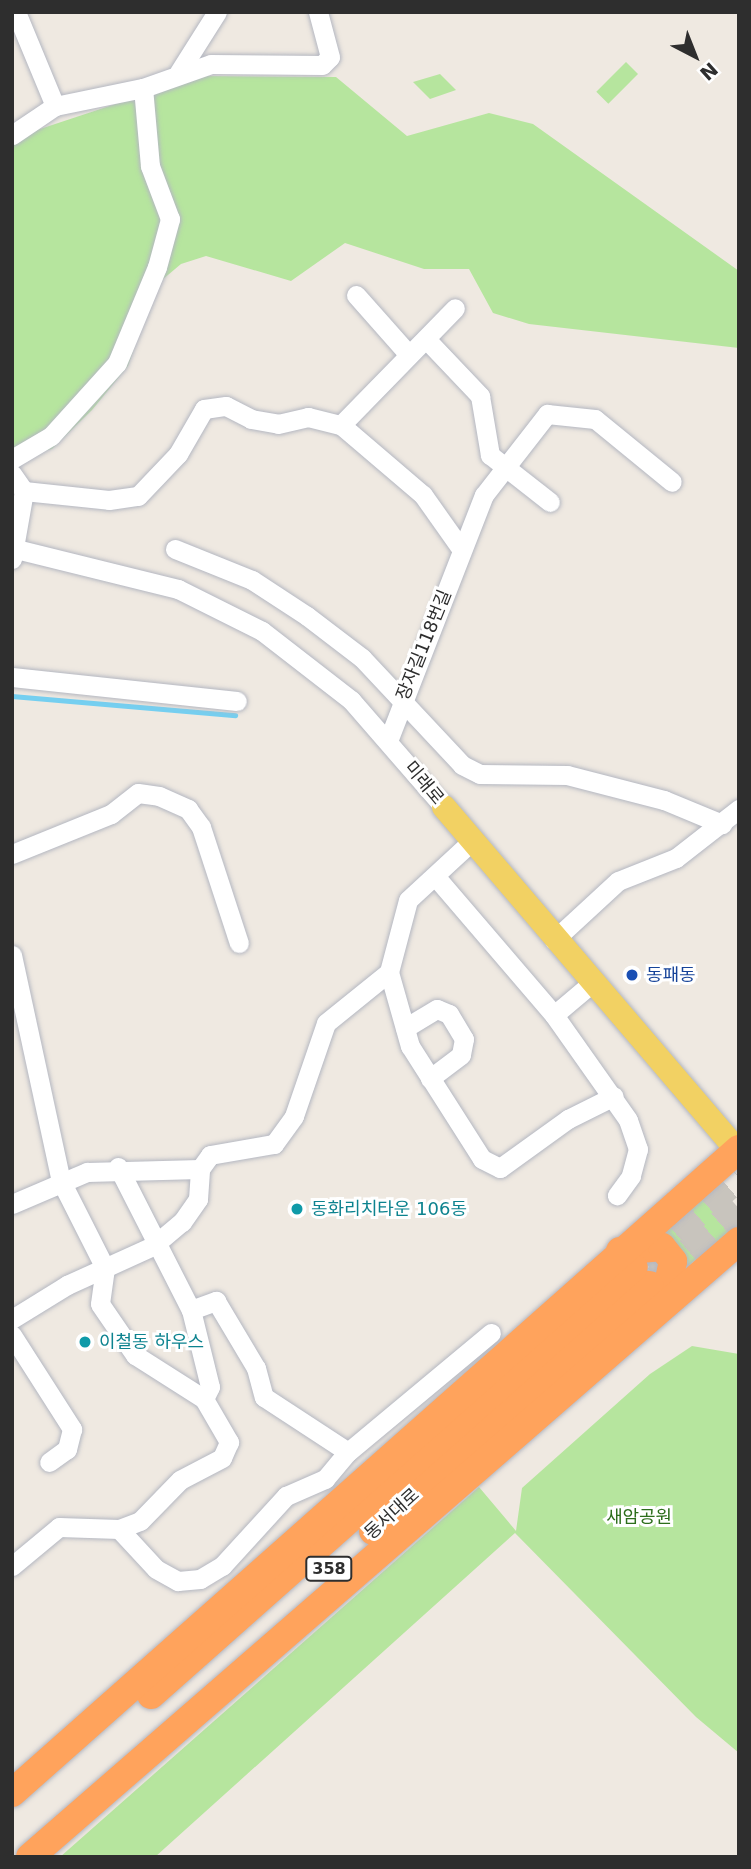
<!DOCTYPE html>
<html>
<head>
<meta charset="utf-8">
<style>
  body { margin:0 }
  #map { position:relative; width:751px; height:1869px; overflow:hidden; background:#efe9e1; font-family:"DejaVu Sans","Noto Sans KR",sans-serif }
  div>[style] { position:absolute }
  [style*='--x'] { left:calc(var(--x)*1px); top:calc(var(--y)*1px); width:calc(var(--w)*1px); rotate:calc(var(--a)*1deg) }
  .green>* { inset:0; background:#b6e59e; transform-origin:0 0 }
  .stream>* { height:4.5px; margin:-2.25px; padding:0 2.25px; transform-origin:2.25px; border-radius:2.25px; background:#75cff0 }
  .highway-tunnel>* { height:28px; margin-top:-14px; transform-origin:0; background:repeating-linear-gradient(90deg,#c8c4bd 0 28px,transparent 0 42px) }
  .roads { filter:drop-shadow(0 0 2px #b4b7c1) drop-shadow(0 0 2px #b4b7c1) }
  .minor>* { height:19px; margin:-9.5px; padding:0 9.5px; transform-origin:9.5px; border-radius:9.5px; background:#fff }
  .major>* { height:24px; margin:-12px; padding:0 12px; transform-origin:12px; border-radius:12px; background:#f2d163 }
  .highway>* { height:28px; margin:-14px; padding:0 14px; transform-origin:14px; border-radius:14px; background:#ffa35c }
  .dots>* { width:19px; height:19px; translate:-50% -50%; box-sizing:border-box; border:4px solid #fff; border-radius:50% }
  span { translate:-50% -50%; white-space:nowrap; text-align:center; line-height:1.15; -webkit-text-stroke:6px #fff; paint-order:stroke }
  .shield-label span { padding:2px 5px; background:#fff; border:2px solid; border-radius:5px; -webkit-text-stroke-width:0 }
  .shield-label { font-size:16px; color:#2e2e2e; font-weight:700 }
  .street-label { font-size:18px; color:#2e2e2e }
  .transit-label { font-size:18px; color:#164399 }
  .left { translate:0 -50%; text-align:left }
  .culture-label { font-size:18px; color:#0d838f }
  .park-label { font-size:18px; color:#2c6e1b }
  .frame { position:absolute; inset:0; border:14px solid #2e2e2e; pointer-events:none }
  .north { position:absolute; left:660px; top:21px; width:70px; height:70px; -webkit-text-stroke:5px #fff; paint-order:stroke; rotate:138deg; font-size:19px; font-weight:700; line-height:28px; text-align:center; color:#2e2e2e }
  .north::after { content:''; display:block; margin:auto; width:24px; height:32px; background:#2e2e2e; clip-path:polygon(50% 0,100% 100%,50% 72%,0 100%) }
</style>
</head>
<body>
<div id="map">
  <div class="green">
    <i style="left:626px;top:62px;width:17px;height:42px;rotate:45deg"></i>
    <i style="clip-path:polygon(440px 74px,456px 90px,430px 99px,413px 82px)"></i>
    <i style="clip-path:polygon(200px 76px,336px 77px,407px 136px,489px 113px,533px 124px,739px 271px,739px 348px,529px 324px,493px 313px,469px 269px,424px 269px,345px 243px,291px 281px,206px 256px,181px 264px,156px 285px,128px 366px,92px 410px,52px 449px,12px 459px,12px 146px,31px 132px)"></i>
    <i style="clip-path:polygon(707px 1182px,739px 1223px,687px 1267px,681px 1255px,647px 1234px)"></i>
    <i style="clip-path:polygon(692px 1346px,739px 1354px,739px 1753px,696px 1717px,515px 1533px,155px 1857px,60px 1857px,479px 1487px,516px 1531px,522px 1488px,650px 1374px)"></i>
  </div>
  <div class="stream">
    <i style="--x:12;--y:696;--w:224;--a:4.9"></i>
  </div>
  <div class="highway-tunnel">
    <i style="--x:643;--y:1260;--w:127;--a:-40.8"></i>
    <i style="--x:657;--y:1279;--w:108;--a:-40.9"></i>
  </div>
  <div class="roads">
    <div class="minor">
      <i style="--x:16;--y:12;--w:102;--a:67.5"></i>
      <i style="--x:179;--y:72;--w:71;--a:-57.7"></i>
      <i style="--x:12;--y:135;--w:52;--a:-34"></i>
      <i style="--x:55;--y:106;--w:90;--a:-11.6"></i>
      <i style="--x:143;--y:88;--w:72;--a:-19.4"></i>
      <i style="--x:211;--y:64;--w:111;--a:0.5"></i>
      <i style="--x:322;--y:65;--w:11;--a:-45"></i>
      <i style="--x:330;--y:57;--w:47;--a:-104.9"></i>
      <i style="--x:356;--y:295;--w:80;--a:48.5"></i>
      <i style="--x:426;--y:339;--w:79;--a:46.5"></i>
      <i style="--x:480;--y:396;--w:60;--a:80.4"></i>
      <i style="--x:490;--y:455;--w:76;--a:38.1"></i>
      <i style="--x:341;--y:425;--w:163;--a:-45.7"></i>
      <i style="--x:12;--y:459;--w:45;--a:-30.5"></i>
      <i style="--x:51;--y:436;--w:98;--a:-47.9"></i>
      <i style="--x:117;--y:363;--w:104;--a:-67.4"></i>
      <i style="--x:157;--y:267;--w:50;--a:-74.8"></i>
      <i style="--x:170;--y:219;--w:57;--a:-110.7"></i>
      <i style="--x:150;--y:166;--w:78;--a:-95.1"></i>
      <i style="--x:12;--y:474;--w:21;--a:55"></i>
      <i style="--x:24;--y:491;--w:69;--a:100"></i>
      <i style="--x:24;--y:491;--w:85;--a:6"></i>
      <i style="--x:109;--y:500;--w:29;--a:-8"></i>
      <i style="--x:138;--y:496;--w:58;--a:-46.4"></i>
      <i style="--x:178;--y:454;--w:52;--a:-60"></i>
      <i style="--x:204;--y:409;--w:22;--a:-8"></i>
      <i style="--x:226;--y:406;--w:28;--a:27"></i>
      <i style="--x:251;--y:419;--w:27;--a:10"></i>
      <i style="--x:278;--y:424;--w:31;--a:-13"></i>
      <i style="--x:308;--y:417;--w:34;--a:14"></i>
      <i style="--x:341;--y:425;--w:108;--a:40.5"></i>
      <i style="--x:423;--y:495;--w:67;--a:54.7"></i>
      <i style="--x:12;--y:548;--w:171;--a:13.9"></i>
      <i style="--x:178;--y:589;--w:94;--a:26.6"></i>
      <i style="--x:262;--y:631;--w:113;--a:37.8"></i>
      <i style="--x:351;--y:700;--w:142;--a:49"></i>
      <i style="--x:175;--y:549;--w:83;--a:21.9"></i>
      <i style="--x:252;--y:580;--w:66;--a:33.2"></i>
      <i style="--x:307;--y:616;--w:69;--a:37.4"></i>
      <i style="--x:362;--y:658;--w:146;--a:46.9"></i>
      <i style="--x:462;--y:765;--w:20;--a:27"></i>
      <i style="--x:480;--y:774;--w:87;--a:0.7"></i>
      <i style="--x:567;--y:775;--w:100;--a:14.5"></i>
      <i style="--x:664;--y:800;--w:63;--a:22.5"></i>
      <i style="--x:12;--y:677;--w:226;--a:6.1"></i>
      <i style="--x:388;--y:741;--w:264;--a:-68.7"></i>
      <i style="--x:484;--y:495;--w:103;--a:-52.1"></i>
      <i style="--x:547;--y:414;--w:48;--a:5.9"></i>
      <i style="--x:595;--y:419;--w:99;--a:39.3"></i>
      <i style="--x:12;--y:854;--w:107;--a:-22"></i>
      <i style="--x:111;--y:814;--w:34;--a:-38"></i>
      <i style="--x:138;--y:793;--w:21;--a:8"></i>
      <i style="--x:159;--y:796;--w:32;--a:24"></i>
      <i style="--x:188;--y:809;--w:22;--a:54"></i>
      <i style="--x:201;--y:827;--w:122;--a:71.9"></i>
      <i style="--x:435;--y:876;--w:183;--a:49.4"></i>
      <i style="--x:554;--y:1015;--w:128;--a:54.8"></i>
      <i style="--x:628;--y:1120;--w:31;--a:71"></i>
      <i style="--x:638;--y:1149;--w:28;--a:105"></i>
      <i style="--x:631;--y:1176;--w:24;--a:126"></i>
      <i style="--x:554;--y:940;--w:87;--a:-42.7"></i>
      <i style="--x:618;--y:881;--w:62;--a:-21.6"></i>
      <i style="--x:676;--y:858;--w:80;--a:-37.9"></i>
      <i style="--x:12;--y:955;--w:231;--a:77.8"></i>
      <i style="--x:61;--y:1181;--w:97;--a:63.2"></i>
      <i style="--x:105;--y:1268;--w:36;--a:98"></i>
      <i style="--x:100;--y:1304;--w:62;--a:55.5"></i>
      <i style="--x:135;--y:1355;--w:82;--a:32.5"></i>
      <i style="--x:204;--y:1399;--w:50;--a:59.8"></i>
      <i style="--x:229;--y:1442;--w:17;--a:114"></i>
      <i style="--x:222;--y:1458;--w:47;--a:152.4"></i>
      <i style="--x:180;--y:1480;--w:57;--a:134.3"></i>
      <i style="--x:140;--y:1521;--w:22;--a:159"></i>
      <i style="--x:119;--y:1529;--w:60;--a:-178.1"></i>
      <i style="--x:59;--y:1527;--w:61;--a:140.3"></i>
      <i style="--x:389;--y:972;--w:77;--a:74.2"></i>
      <i style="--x:410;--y:1046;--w:134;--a:57.5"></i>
      <i style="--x:482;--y:1159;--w:20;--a:27"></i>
      <i style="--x:500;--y:1168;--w:84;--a:-35.8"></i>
      <i style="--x:568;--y:1119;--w:51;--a:-26.6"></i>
      <i style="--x:554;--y:1015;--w:50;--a:-40.1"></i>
      <i style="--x:405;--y:1028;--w:37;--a:-31"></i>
      <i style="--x:437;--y:1009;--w:13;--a:23"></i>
      <i style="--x:449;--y:1014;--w:29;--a:59"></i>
      <i style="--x:464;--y:1039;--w:16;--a:101"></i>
      <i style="--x:461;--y:1055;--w:39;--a:143"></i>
      <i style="--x:118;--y:1167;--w:161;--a:63"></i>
      <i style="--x:191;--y:1310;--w:79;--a:76.1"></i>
      <i style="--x:210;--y:1387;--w:13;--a:117"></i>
      <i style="--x:12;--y:1204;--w:82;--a:-23.1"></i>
      <i style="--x:87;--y:1172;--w:113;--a:-1.5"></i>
      <i style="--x:191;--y:1310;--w:27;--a:-20"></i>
      <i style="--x:216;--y:1301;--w:78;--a:59.2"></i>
      <i style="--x:256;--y:1368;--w:30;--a:75"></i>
      <i style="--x:264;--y:1397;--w:100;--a:33.2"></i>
      <i style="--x:12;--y:1319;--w:65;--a:-31.7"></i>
      <i style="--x:67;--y:1285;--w:94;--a:-24.4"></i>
      <i style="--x:153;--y:1246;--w:38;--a:-40"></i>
      <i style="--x:182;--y:1222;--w:28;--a:-55"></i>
      <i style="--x:198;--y:1199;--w:30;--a:-86"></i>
      <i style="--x:200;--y:1169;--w:17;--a:-54"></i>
      <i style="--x:210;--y:1155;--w:65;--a:-9.8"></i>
      <i style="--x:274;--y:1144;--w:34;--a:-54"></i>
      <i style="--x:294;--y:1116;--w:98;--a:-71"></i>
      <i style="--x:326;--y:1023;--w:81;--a:-39"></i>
      <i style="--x:389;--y:972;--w:74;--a:-75.2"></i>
      <i style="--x:408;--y:900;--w:87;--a:-42.7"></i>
      <i style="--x:12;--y:1335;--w:112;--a:57.4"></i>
      <i style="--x:72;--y:1429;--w:21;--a:104"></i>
      <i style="--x:67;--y:1449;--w:22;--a:144"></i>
      <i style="--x:119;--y:1529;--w:54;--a:47.2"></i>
      <i style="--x:156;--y:1569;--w:25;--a:29"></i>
      <i style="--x:178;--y:1581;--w:22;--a:-5"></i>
      <i style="--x:200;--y:1579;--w:26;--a:-31"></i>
      <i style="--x:222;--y:1566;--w:95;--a:-47.6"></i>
      <i style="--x:286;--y:1496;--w:43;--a:-23.6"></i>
      <i style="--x:325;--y:1479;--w:35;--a:-50"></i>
      <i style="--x:348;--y:1452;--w:186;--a:-39.8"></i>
    </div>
    <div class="major">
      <i style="--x:444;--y:807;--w:455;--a:49.5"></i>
    </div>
    <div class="highway">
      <i style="--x:620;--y:1251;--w:42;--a:-5.4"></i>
      <i style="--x:662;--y:1247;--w:18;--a:52"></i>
      <i style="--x:673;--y:1261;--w:42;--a:102.4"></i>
      <i style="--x:373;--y:1531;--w:370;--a:-41.7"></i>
      <i style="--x:151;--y:1695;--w:645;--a:-41.55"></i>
      <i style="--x:12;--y:1793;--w:971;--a:-41.54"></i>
      <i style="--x:30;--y:1857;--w:939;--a:-40.99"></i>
    </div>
  </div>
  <div class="dots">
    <i style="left:632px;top:975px;background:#1a4fb4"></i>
    <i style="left:297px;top:1209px;background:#0f9aa8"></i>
    <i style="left:85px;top:1342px;background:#0f9aa8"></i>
  </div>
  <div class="shield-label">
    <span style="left:329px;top:1569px">358</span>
  </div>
  <div class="street-label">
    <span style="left:424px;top:645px;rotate:-68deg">장자길118번길</span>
    <span style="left:424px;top:783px;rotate:50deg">미래로</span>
    <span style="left:392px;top:1514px;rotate:-42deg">동서대로</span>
  </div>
  <div class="transit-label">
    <span class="left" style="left:646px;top:975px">동패동</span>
  </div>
  <div class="culture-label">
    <span class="left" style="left:311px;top:1209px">동화리치타운 106동</span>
    <span class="left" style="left:99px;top:1342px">이철동 하우스</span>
  </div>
  <div class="park-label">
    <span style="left:639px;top:1517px">새암공원</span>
  </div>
  <div class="frame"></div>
  <div class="north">N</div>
</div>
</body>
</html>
